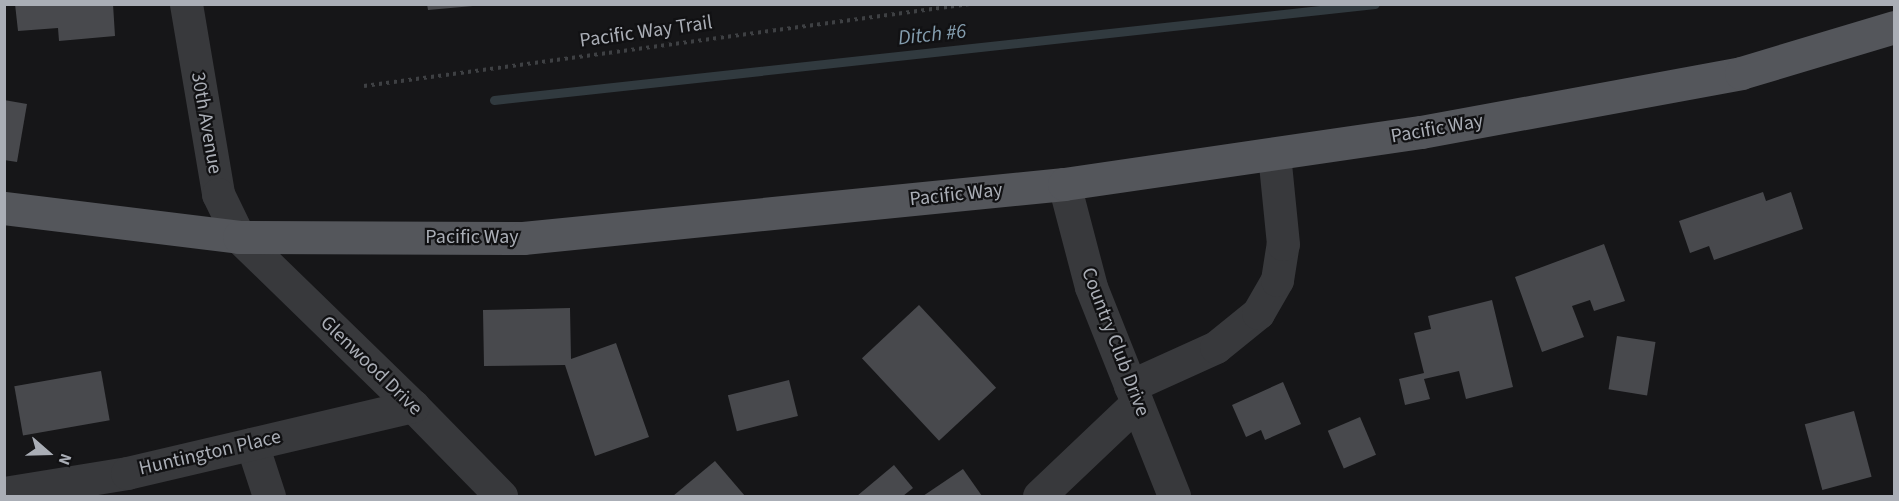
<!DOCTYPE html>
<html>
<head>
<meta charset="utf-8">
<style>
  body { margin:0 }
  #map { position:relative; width:1899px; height:501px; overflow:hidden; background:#161618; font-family:"Source Sans 3",sans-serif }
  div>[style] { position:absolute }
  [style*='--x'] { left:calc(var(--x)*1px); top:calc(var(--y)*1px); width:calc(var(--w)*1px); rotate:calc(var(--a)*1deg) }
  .stream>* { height:9px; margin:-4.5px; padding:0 4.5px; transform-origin:4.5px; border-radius:4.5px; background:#313a3f }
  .building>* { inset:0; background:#48494d; transform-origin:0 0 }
  .path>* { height:4px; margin-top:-2px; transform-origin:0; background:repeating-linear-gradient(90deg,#3e4043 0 3px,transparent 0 7.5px) }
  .minor>* { height:33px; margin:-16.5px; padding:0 16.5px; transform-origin:16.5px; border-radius:16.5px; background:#38393c }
  .major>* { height:33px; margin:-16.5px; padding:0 16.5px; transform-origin:16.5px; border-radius:16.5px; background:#54565b }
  span { translate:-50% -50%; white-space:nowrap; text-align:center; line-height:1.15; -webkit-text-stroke:4.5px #111113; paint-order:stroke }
  .street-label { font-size:20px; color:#aaaeb6 }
  .water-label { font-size:21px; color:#849dae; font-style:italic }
  .frame { position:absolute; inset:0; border:6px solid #aaaeb6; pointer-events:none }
  .north { position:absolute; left:18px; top:423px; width:60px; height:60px; -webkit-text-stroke:4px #111113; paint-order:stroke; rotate:110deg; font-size:16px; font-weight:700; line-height:24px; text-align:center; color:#aaaeb6 }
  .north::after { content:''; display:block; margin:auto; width:21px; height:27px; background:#aaaeb6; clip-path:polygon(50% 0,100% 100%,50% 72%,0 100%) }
</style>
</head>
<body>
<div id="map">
  <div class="stream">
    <i style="--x:494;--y:100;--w:886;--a:-6.22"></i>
  </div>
  <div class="building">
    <i style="clip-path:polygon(15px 4px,113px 4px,115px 36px,59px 41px,58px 28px,18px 31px)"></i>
    <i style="clip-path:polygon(427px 4px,473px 4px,473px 6px,428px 10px)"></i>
    <i style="clip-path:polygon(4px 100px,27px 104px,17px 162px,4px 160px)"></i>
    <i style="clip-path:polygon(1763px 192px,1766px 201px,1791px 192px,1803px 229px,1714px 260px,1709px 246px,1690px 253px,1679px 221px)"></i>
    <i style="clip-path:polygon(1604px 244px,1625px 301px,1594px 311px,1590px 300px,1572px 306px,1584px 337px,1542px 352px,1515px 277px)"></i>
    <i style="clip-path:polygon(1492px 300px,1513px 387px,1466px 399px,1459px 371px,1424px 379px,1430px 399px,1405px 405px,1399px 379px,1424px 373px,1414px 333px,1431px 329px,1428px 316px)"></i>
    <i style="left:919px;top:305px;width:113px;height:78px;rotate:47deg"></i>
    <i style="clip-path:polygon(570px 308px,571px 359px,616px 343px,649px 437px,595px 456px,565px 365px,484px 366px,483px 310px)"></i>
    <i style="left:1617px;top:336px;width:39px;height:54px;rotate:9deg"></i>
    <i style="left:101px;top:371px;width:50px;height:88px;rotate:80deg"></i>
    <i style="left:789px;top:380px;width:37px;height:63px;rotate:76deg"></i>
    <i style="clip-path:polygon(1283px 382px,1301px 424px,1265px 440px,1261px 430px,1246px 437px,1232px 405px)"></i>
    <i style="left:1854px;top:411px;width:68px;height:51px;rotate:75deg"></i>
    <i style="left:1360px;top:417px;width:41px;height:35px;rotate:67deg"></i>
    <i style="clip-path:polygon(715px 461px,745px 496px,673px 496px)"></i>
    <i style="clip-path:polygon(894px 465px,913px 488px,903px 496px,857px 496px)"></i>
    <i style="clip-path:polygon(963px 469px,982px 496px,923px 496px)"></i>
  </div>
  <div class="path">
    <i style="--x:364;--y:86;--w:611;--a:-7.72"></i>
  </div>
  <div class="minor">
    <i style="--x:186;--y:4;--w:193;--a:80.4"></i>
    <i style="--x:218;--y:194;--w:48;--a:64"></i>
    <i style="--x:239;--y:237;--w:243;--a:44.2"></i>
    <i style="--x:413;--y:406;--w:126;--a:45.6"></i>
    <i style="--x:1064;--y:184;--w:106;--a:75.3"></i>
    <i style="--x:1091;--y:287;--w:225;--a:68.3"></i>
    <i style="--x:1130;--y:386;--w:94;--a:-24.4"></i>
    <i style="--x:1216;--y:347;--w:54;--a:-39"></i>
    <i style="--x:1258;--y:313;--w:38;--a:-60"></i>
    <i style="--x:1277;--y:280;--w:36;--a:-81"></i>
    <i style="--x:1283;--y:244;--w:90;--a:-95.7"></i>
    <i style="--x:252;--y:444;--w:55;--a:71.9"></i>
    <i style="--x:4;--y:493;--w:125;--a:-9.2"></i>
    <i style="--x:127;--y:473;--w:294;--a:-13.2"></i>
    <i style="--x:1039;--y:496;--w:135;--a:-43.5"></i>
  </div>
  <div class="major">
    <i style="--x:4;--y:208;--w:237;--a:7"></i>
    <i style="--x:239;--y:237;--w:284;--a:0.2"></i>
    <i style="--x:523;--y:238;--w:544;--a:-5.7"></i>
    <i style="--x:1064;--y:184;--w:361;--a:-8.3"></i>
    <i style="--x:1421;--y:132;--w:325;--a:-10.4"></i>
    <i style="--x:1741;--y:73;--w:160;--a:-16.7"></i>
  </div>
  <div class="street-label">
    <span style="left:646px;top:32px;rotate:-8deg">Pacific Way Trail</span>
    <span style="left:206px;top:123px;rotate:80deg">30th Avenue</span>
    <span style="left:1437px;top:129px;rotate:-10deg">Pacific Way</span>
    <span style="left:956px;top:195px;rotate:-6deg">Pacific Way</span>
    <span style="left:472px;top:237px">Pacific Way</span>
    <span style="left:1115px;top:342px;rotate:69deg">Country Club Drive</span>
    <span style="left:371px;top:366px;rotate:44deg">Glenwood Drive</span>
    <span style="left:210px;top:453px;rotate:-13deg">Huntington Place</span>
  </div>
  <div class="water-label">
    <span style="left:932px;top:34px;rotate:-6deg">Ditch #6</span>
  </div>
  <div class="frame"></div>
  <div class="north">N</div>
</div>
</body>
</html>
